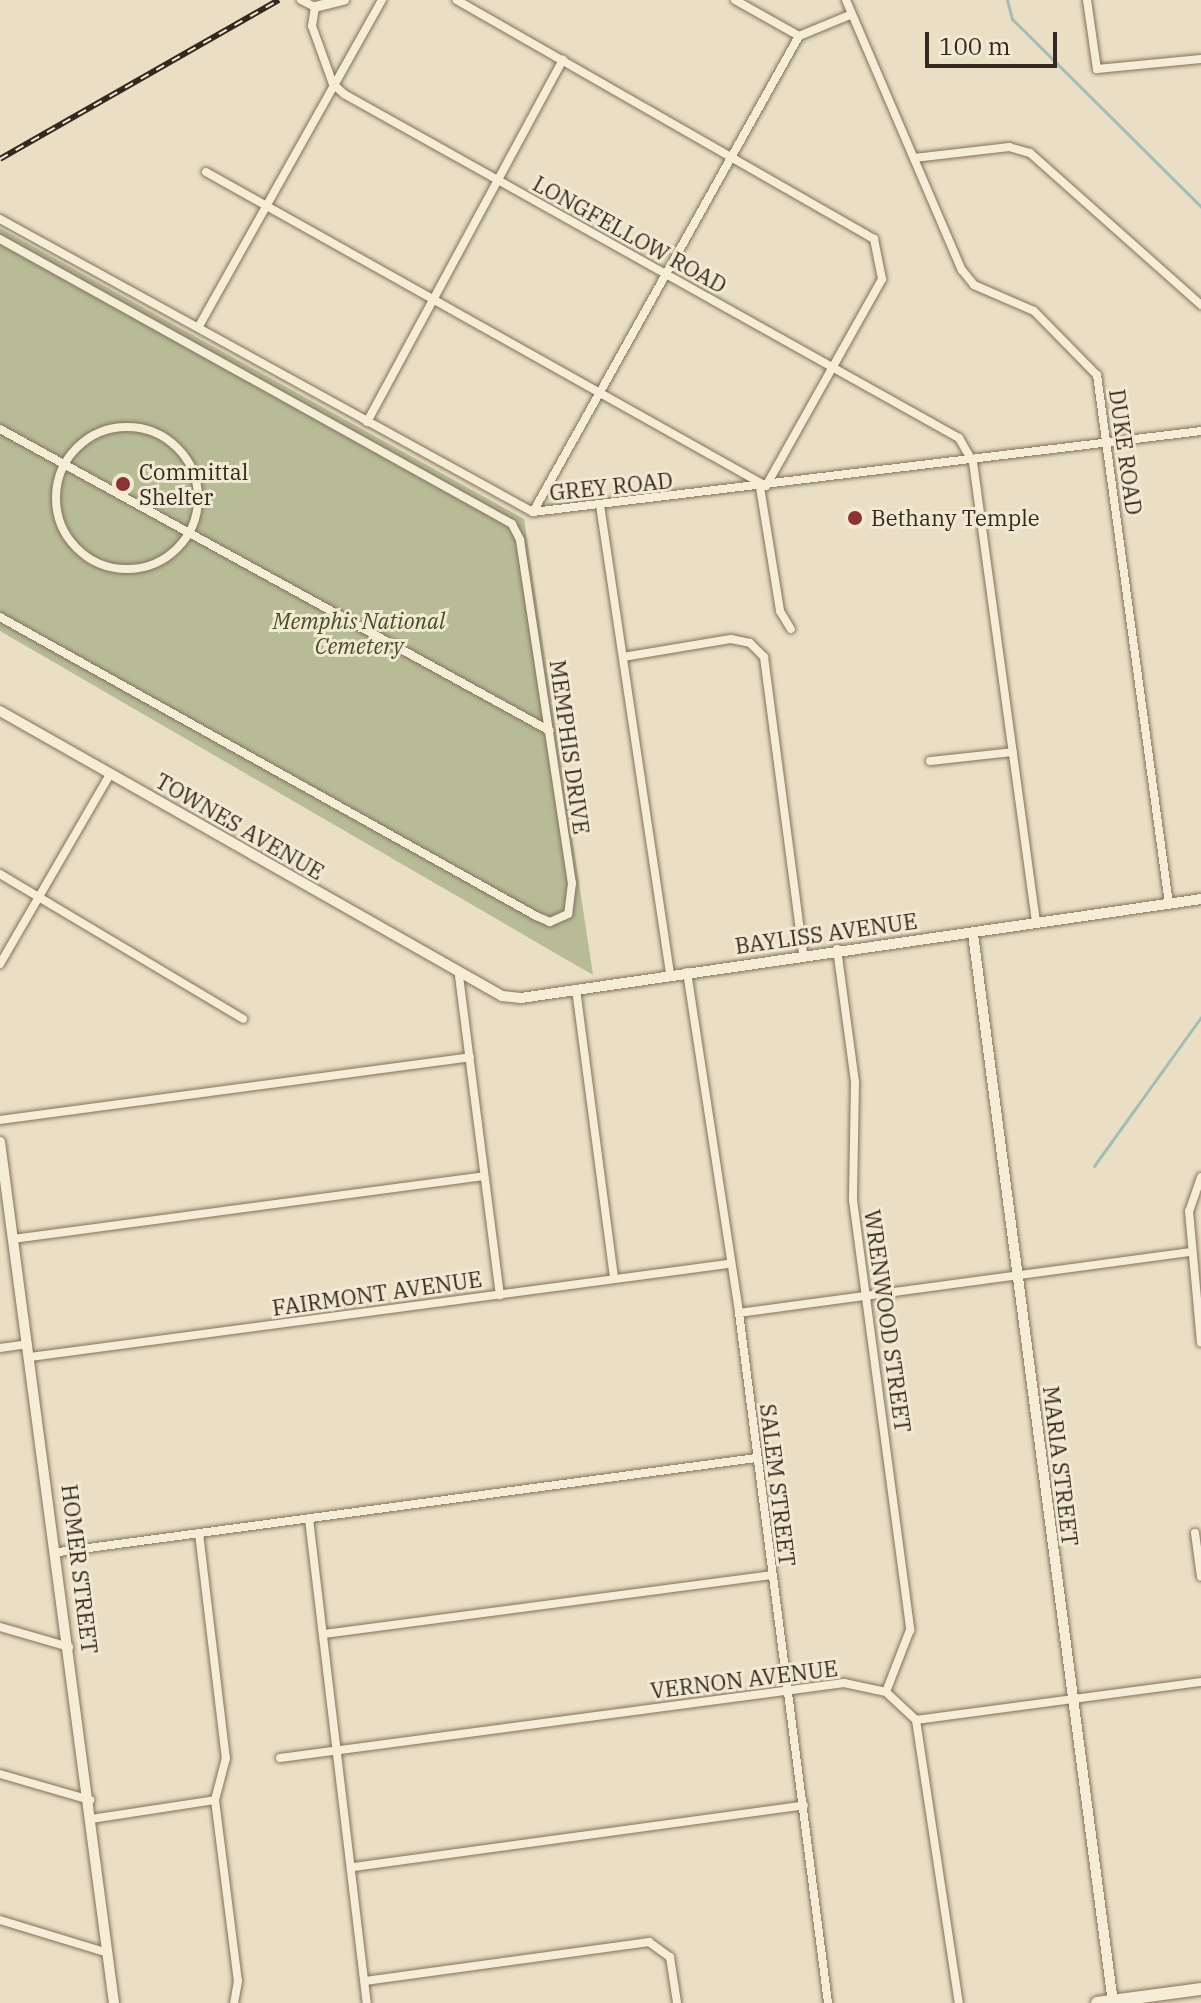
<!DOCTYPE html>
<html>
<head>
<meta charset="utf-8">
<style>
  body { margin:0 }
  #map { position:relative; width:1201px; height:2003px; overflow:hidden; background:#eadfc4; font-family:"IBM Plex Serif",serif }
  div>[style] { position:absolute }
  [style*='--x'] { left:calc(var(--x)*1px); top:calc(var(--y)*1px); width:calc(var(--w)*1px); rotate:calc(var(--a)*1deg) }
  .cemetery>* { inset:0; background:#b7bc97 }
  .stream>* { height:3px; margin:-1.5px; padding:0 1.5px; transform-origin:1.5px; border-radius:1.5px; background:#a5bdb7 }
  .roads { filter:drop-shadow(0 0 2px #83715c) drop-shadow(0 0 2px #83715c) }
  .minor>* { height:8px; margin:-4px; padding:0 4px; transform-origin:4px; border-radius:4px; background:#f5edd6 }
  .minor>.ring { margin:-4px; padding:0; box-sizing:content-box; background:none; border:8px solid #f5edd6; border-radius:50% }
  .tertiary>* { height:10px; margin:-5px; padding:0 5px; transform-origin:5px; border-radius:5px; background:#f5edd6 }
  .secondary>* { height:12px; margin:-6px; padding:0 6px; transform-origin:6px; border-radius:6px; background:#f5edd6 }
  .rail>* { height:6px; margin-top:-3px; transform-origin:0; background:repeating-linear-gradient(90deg,#f2e9d3 0 9px,#34291f 0 18px); box-sizing:border-box; border-block:2px solid #34291f }
  .dots>* { width:22px; height:22px; translate:-50% -50%; box-sizing:border-box; border:4px solid #f2e9d3; border-radius:50% }
  span { translate:-50% -50%; white-space:nowrap; text-align:center; line-height:1.15; -webkit-text-stroke:6px #f2e9d3; paint-order:stroke }
  .street-label { font-size:22px; color:#34291f }
  .poi-label { font-size:22px; color:#34291f }
  .left { translate:0 -50%; text-align:left }
  .park-label { font-size:22px; color:#444e27; font-style:italic }
  .scale { position:absolute; left:925px; top:32px; width:132px; height:36px; box-sizing:border-box; border:4px solid #34291f; border-top:0; padding-left:10px; font-size:24px; line-height:28px; white-space:nowrap; color:#34291f; -webkit-text-stroke:6px #f2e9d3; paint-order:stroke }
</style>
</head>
<body>
<div id="map">
  <div class="cemetery">
    <i style="clip-path:polygon(0 228px,524px 519px,593px 975px,0 631px)"></i>
  </div>
  <div class="stream">
    <i style="--x:1007;--y:0;--w:20;--a:75"></i>
    <i style="--x:1012;--y:19;--w:267;--a:44.8"></i>
    <i style="--x:1094;--y:1166;--w:183;--a:-54.3"></i>
  </div>
  <div class="roads">
    <div class="minor">
      <i style="--x:301;--y:0;--w:16;--a:27"></i>
      <i style="--x:315;--y:7;--w:19;--a:99"></i>
      <i style="--x:312;--y:26;--w:62;--a:70.1"></i>
      <i style="--x:333;--y:84;--w:15;--a:42"></i>
      <i style="--x:344;--y:94;--w:705;--a:29.22"></i>
      <i style="--x:959;--y:438;--w:28;--a:60"></i>
      <i style="--x:973;--y:462;--w:465;--a:82.2"></i>
      <i style="--x:735;--y:0;--w:73;--a:29.4"></i>
      <i style="--x:799;--y:36;--w:57;--a:-22.5"></i>
      <i style="--x:846;--y:0;--w:294;--a:66.8"></i>
      <i style="--x:962;--y:270;--w:19;--a:51"></i>
      <i style="--x:974;--y:285;--w:65;--a:23.4"></i>
      <i style="--x:1034;--y:311;--w:90;--a:45.5"></i>
      <i style="--x:1097;--y:375;--w:534;--a:82.25"></i>
      <i style="--x:1087;--y:0;--w:70;--a:81.8"></i>
      <i style="--x:1097;--y:69;--w:104;--a:-5.5"></i>
      <i style="--x:914;--y:158;--w:96;--a:-6.6"></i>
      <i style="--x:1009;--y:147;--w:22;--a:16"></i>
      <i style="--x:1030;--y:153;--w:229;--a:41.6"></i>
      <i style="--x:206;--y:172;--w:642;--a:29.28"></i>
      <i style="--x:766;--y:486;--w:237;--a:-60.7"></i>
      <i style="--x:882;--y:279;--w:41;--a:-101.3"></i>
      <i style="--x:874;--y:239;--w:481;--a:-150.2"></i>
      <i style="--x:0;--y:219;--w:608;--a:28.8"></i>
      <i style="--x:533;--y:512;--w:673;--a:-6.91"></i>
      <i style="--x:0;--y:239;--w:586;--a:29.1"></i>
      <i style="--x:512;--y:524;--w:18;--a:63"></i>
      <i style="--x:520;--y:540;--w:347;--a:81.4"></i>
      <i style="--x:572;--y:883;--w:31;--a:97"></i>
      <i style="--x:568;--y:914;--w:20;--a:156"></i>
      <i style="--x:550;--y:922;--w:15;--a:-157"></i>
      <i style="--x:536;--y:916;--w:614;--a:-150.85"></i>
      <i style="--x:199;--y:326;--w:374;--a:-60.7"></i>
      <i style="--x:367;--y:422;--w:412;--a:-61.6"></i>
      <i class="ring" style="left:56px;top:427px;width:134px;height:134px"></i>
      <i style="--x:0;--y:429;--w:627;--a:28.77"></i>
      <i style="--x:760;--y:487;--w:126;--a:80.8"></i>
      <i style="--x:780;--y:611;--w:21;--a:59"></i>
      <i style="--x:600;--y:505;--w:475;--a:81.5"></i>
      <i style="--x:533;--y:512;--w:545;--a:-60.8"></i>
      <i style="--x:623;--y:657;--w:109;--a:-9.5"></i>
      <i style="--x:731;--y:639;--w:19;--a:12"></i>
      <i style="--x:750;--y:643;--w:20;--a:45"></i>
      <i style="--x:764;--y:657;--w:300;--a:82.5"></i>
      <i style="--x:930;--y:761;--w:83;--a:-6.2"></i>
      <i style="--x:0;--y:874;--w:283;--a:30.8"></i>
      <i style="--x:837;--y:949;--w:134;--a:82.3"></i>
      <i style="--x:855;--y:1082;--w:118;--a:91"></i>
      <i style="--x:853;--y:1200;--w:434;--a:82.4"></i>
      <i style="--x:910;--y:1630;--w:66;--a:111.2"></i>
      <i style="--x:0;--y:964;--w:220;--a:-59.9"></i>
      <i style="--x:687;--y:972;--w:345;--a:81.3"></i>
      <i style="--x:739;--y:1313;--w:696;--a:82.65"></i>
      <i style="--x:459;--y:976;--w:322;--a:82.7"></i>
      <i style="--x:576;--y:989;--w:292;--a:82.5"></i>
      <i style="--x:0;--y:1120;--w:474;--a:-7.6"></i>
      <i style="--x:1201;--y:1177;--w:36;--a:109"></i>
      <i style="--x:1189;--y:1211;--w:132;--a:84.8"></i>
      <i style="--x:13;--y:1239;--w:475;--a:-7.6"></i>
      <i style="--x:739;--y:1313;--w:454;--a:-7.7"></i>
      <i style="--x:0;--y:1348;--w:28;--a:-8"></i>
      <i style="--x:30;--y:1357;--w:704;--a:-7.59"></i>
      <i style="--x:309;--y:1519;--w:487;--a:83.2"></i>
      <i style="--x:199;--y:1533;--w:227;--a:83.2"></i>
      <i style="--x:226;--y:1758;--w:43;--a:104.7"></i>
      <i style="--x:215;--y:1800;--w:182;--a:82.8"></i>
      <i style="--x:238;--y:1981;--w:22;--a:100"></i>
      <i style="--x:1195;--y:1533;--w:44;--a:82.2"></i>
      <i style="--x:59;--y:1552;--w:703;--a:-7.68"></i>
      <i style="--x:0;--y:1627;--w:72;--a:16.2"></i>
      <i style="--x:324;--y:1634;--w:451;--a:-7.5"></i>
      <i style="--x:916;--y:1720;--w:286;--a:81.4"></i>
      <i style="--x:280;--y:1758;--w:569;--a:-7.57"></i>
      <i style="--x:844;--y:1683;--w:43;--a:12.1"></i>
      <i style="--x:886;--y:1692;--w:41;--a:43"></i>
      <i style="--x:916;--y:1720;--w:288;--a:-7.6"></i>
      <i style="--x:0;--y:1774;--w:94;--a:16.1"></i>
      <i style="--x:91;--y:1819;--w:125;--a:-8.7"></i>
      <i style="--x:354;--y:1867;--w:454;--a:-7.8"></i>
      <i style="--x:0;--y:1920;--w:113;--a:17"></i>
      <i style="--x:365;--y:1981;--w:287;--a:-7.8"></i>
      <i style="--x:649;--y:1942;--w:26;--a:36"></i>
      <i style="--x:670;--y:1957;--w:47;--a:81.3"></i>
    </div>
    <div class="tertiary">
      <i style="--x:315;--y:7;--w:30;--a:-14"></i>
      <i style="--x:0;--y:711;--w:577;--a:29.58"></i>
      <i style="--x:502;--y:996;--w:19;--a:6"></i>
      <i style="--x:521;--y:998;--w:687;--a:-8.28"></i>
      <i style="--x:973;--y:934;--w:1078;--a:82.54"></i>
      <i style="--x:0;--y:1142;--w:869;--a:82.46"></i>
    </div>
    <div class="secondary">
      <i style="--x:1097;--y:2003;--w:105;--a:-7.7"></i>
    </div>
  </div>
  <div class="rail">
    <i style="--x:0;--y:159;--w:321;--a:-29.7"></i>
  </div>
  <div class="dots">
    <i style="left:123px;top:484px;background:#8c3231"></i>
    <i style="left:855px;top:518px;background:#8c3231"></i>
  </div>
  <div class="street-label">
    <span style="left:630px;top:234px;rotate:29deg">LONGFELLOW ROAD</span>
    <span style="left:1126px;top:452px;rotate:82deg">DUKE ROAD</span>
    <span style="left:611px;top:486px;rotate:-6deg">GREY ROAD</span>
    <span style="left:570px;top:747px;rotate:82deg">MEMPHIS DRIVE</span>
    <span style="left:240px;top:826px;rotate:30deg">TOWNES AVENUE</span>
    <span style="left:826px;top:933px;rotate:-8deg">BAYLISS AVENUE</span>
    <span style="left:377px;top:1293px;rotate:-8deg">FAIRMONT AVENUE</span>
    <span style="left:888px;top:1321px;rotate:82deg">WRENWOOD STREET</span>
    <span style="left:1061px;top:1466px;rotate:83deg">MARIA STREET</span>
    <span style="left:778px;top:1485px;rotate:83deg">SALEM STREET</span>
    <span style="left:80px;top:1569px;rotate:83deg">HOMER STREET</span>
    <span style="left:744px;top:1679px;rotate:-7deg">VERNON AVENUE</span>
  </div>
  <div class="poi-label">
    <span class="left" style="left:139px;top:484px">Committal<br>Shelter</span>
    <span class="left" style="left:871px;top:518px">Bethany Temple</span>
  </div>
  <div class="park-label">
    <span style="left:359px;top:633px">Memphis National<br>Cemetery</span>
  </div>
  <div class="scale">100 m</div>
</div>
</body>
</html>
